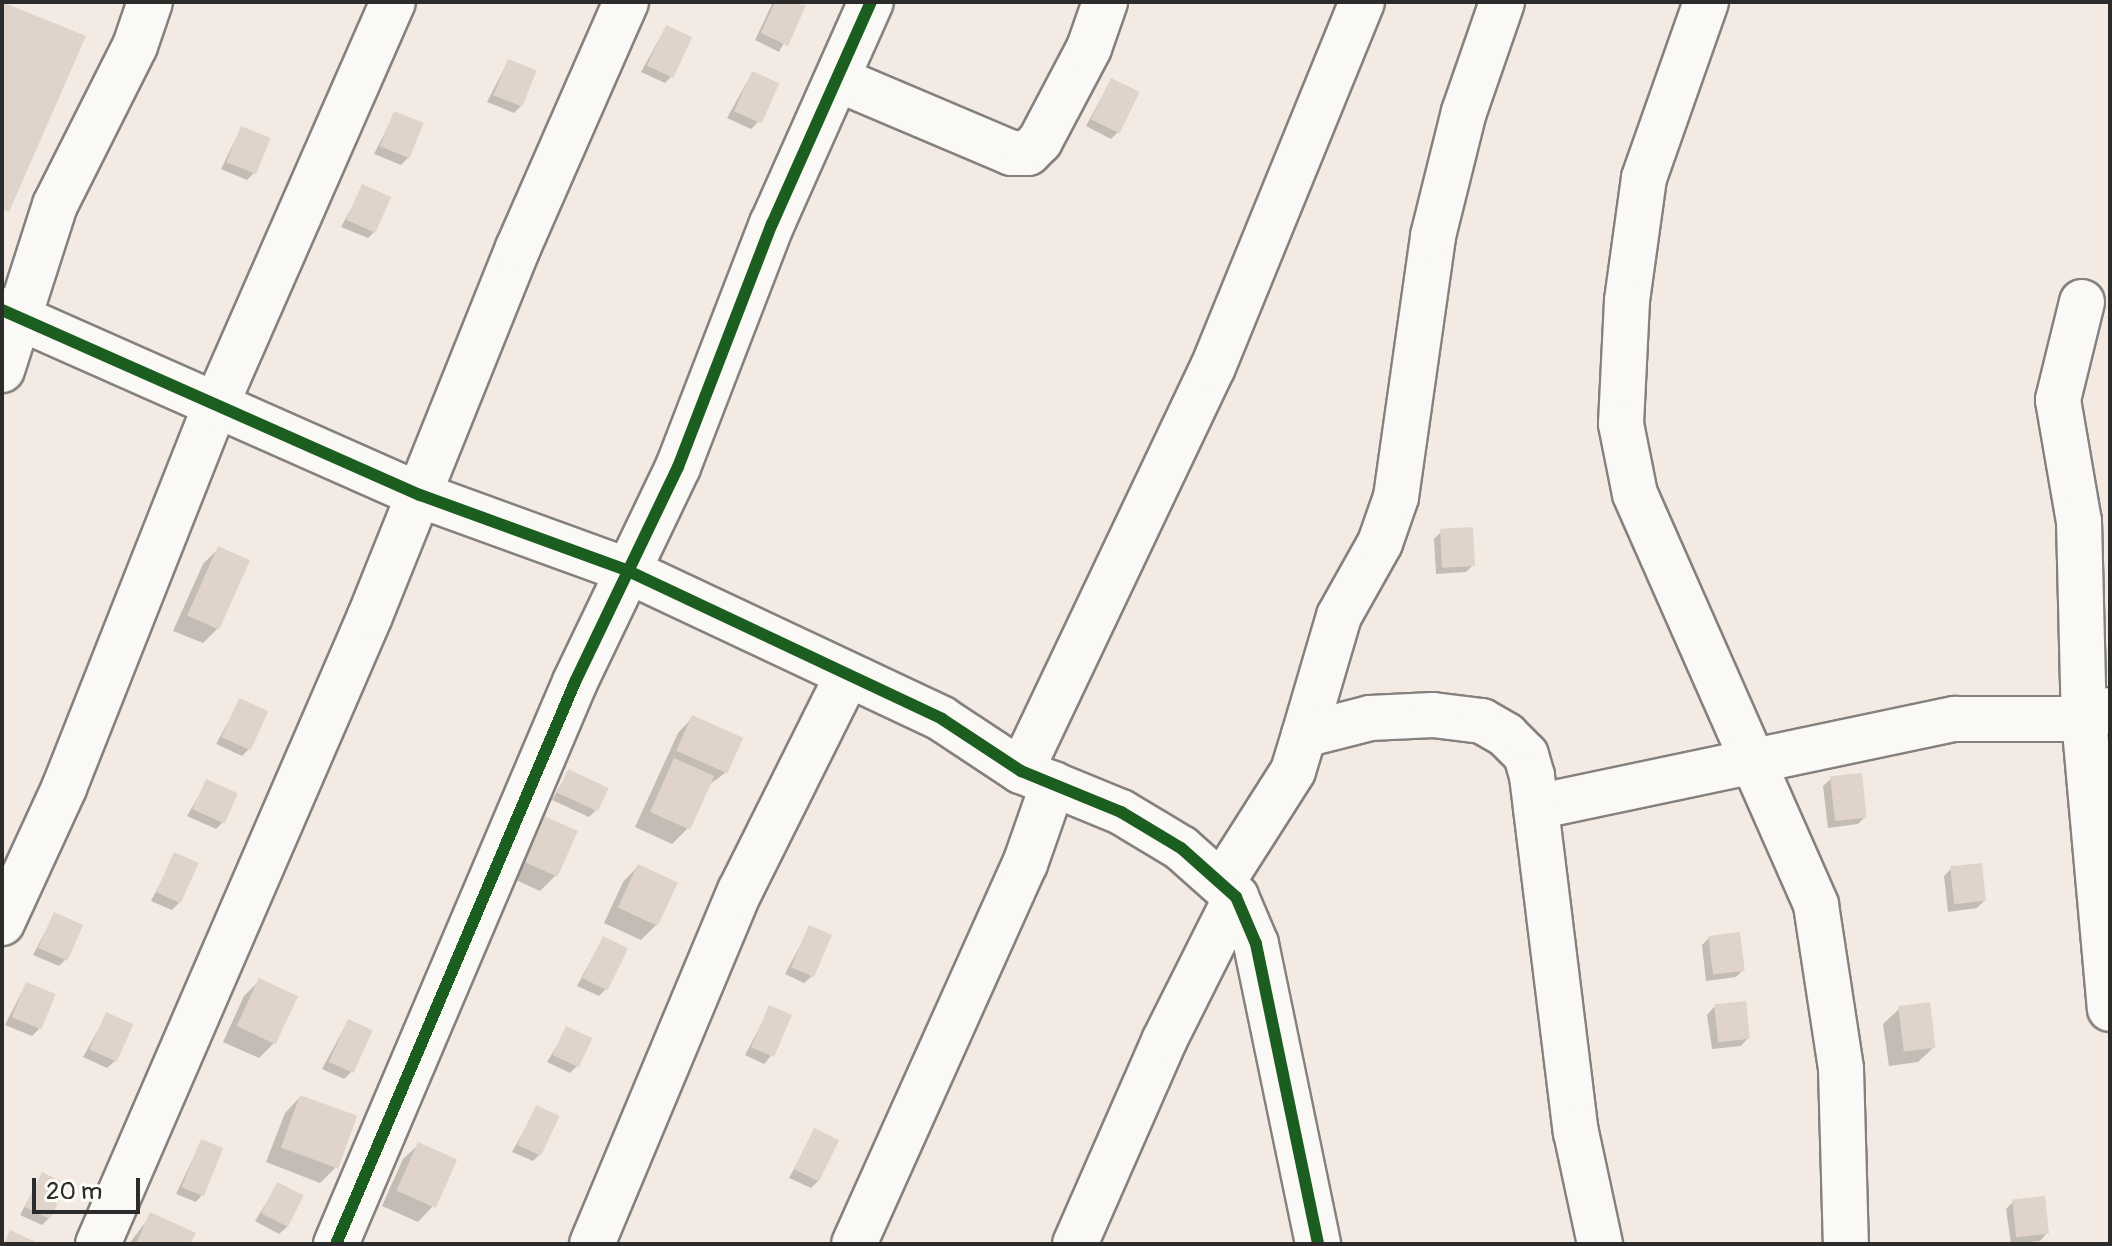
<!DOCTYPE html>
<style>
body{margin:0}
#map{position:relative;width:2112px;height:1246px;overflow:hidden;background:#f3ebe3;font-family:Pangolin,sans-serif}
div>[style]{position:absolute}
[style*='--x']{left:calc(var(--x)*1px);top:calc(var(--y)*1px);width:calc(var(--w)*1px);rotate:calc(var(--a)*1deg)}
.shadow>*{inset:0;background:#0003}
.building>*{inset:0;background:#e0d4ca;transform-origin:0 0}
.roads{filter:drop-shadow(2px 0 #85817e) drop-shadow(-2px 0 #85817e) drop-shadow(0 2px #85817e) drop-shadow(0 -2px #85817e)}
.minor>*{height:44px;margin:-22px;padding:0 22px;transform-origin:22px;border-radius:22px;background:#faf9f6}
.cycleway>*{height:12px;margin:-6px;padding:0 6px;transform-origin:6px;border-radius:6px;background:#1b5e20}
span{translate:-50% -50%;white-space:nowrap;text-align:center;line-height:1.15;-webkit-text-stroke:8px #fdfcf7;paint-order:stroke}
.frame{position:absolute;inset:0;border:4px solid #2b2b2b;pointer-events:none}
.scale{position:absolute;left:32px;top:1178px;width:108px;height:36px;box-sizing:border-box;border:4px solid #2b2b2b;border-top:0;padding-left:10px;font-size:24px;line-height:28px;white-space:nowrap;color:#2b2b2b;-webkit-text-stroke:6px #fdfcf7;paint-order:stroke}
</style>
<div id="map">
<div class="shadow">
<div style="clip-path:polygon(773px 2px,804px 6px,779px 52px,755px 40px)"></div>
<div style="clip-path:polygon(666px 27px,672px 76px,665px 83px,641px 72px)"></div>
<div style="clip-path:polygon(508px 61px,521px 106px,514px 113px,487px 102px)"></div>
<div style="clip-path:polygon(752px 73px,758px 122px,751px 129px,727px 118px)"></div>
<div style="clip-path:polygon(1111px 80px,1118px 132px,1111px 139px,1086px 126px)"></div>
<div style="clip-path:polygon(395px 113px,408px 158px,401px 165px,374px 154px)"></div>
<div style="clip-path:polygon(241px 128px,254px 173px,247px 180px,221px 169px)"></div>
<div style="clip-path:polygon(363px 187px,375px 231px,368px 238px,341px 227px)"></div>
<div style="clip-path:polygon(1441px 532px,1473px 565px,1466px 572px,1436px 574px,1434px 539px)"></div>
<div style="clip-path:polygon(218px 549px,218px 628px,203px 643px,173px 631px,203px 564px)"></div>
<div style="clip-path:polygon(240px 701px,250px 748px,242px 756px,216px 744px)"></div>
<div style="clip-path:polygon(693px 717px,741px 739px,725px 773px,706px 787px,687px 829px,672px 844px,635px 827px,678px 733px)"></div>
<div style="clip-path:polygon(568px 772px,596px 810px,589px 817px,552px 800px)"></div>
<div style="clip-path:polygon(1831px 779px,1865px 817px,1858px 824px,1828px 828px,1823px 786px)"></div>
<div style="clip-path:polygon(207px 782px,224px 821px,216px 829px,187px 816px)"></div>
<div style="clip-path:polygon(575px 832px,555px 876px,540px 891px,501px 873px)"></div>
<div style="clip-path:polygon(175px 855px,179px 903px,172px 910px,151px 901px)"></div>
<div style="clip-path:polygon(638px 866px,656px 925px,641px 940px,604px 923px,623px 882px)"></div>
<div style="clip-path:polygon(1951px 869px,1984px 901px,1977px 908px,1948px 912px,1944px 876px)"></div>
<div style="clip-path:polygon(54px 915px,66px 959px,59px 966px,33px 955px)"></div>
<div style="clip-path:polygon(810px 927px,812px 976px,804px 983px,785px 974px)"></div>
<div style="clip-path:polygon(603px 938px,606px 989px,599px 996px,577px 986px)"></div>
<div style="clip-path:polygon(1709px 938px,1743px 970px,1736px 977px,1706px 981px,1702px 945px)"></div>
<div style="clip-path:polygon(259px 981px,274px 1043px,259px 1058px,223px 1042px,244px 996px)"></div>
<div style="clip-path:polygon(26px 984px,39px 1029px,32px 1036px,5px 1025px)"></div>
<div style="clip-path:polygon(1714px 1007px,1748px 1038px,1741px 1046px,1712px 1049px,1707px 1015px)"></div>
<div style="clip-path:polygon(770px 1008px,771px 1056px,764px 1064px,745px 1055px)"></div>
<div style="clip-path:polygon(1899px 1009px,1934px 1047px,1918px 1062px,1889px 1066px,1883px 1024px)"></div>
<div style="clip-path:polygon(107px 1014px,115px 1061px,107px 1068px,83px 1057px)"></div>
<div style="clip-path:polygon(348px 1021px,351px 1072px,344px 1079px,322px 1069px)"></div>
<div style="clip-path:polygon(567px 1029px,577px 1066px,570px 1073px,547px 1062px)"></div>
<div style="clip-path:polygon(300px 1097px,335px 1168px,320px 1183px,266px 1162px,285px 1113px)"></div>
<div style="clip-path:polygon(537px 1108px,540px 1154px,533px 1161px,512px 1152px)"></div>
<div style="clip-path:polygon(815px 1130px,818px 1181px,811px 1188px,789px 1178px)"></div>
<div style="clip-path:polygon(201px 1142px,203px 1194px,196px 1202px,176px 1194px)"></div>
<div style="clip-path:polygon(419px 1144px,454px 1160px,433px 1206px,418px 1222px,382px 1206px,403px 1159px)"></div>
<div style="clip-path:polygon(42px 1174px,49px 1218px,42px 1225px,20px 1215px)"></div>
<div style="clip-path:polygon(278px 1184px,287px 1227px,279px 1234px,255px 1221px)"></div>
<div style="clip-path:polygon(2013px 1202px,2047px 1233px,2040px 1241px,2011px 1244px,2006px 1209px)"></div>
<div style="clip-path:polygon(151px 1215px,188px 1244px,129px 1244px)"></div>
</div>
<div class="building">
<div style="clip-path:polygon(2px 2px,86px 36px,9px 212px,2px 209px)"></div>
<div style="clip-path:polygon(775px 2px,806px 5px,788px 46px,761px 33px)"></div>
<div style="left:666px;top:25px;width:29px;height:45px;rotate:25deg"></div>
<div style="left:508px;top:59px;width:31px;height:39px;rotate:22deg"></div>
<div style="left:752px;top:71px;width:30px;height:44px;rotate:24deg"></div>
<div style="left:1111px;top:78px;width:32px;height:46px;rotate:26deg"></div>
<div style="left:394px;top:111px;width:32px;height:38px;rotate:22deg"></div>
<div style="left:241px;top:126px;width:32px;height:39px;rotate:22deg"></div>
<div style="left:362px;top:184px;width:32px;height:39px;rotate:24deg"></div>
<div style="left:1473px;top:527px;width:39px;height:33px;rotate:87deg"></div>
<div style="left:218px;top:546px;width:35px;height:76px;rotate:24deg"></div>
<div style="left:239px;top:698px;width:32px;height:43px;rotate:24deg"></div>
<div style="left:692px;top:715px;width:56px;height:39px;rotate:24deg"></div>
<div style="left:674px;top:758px;width:44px;height:59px;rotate:24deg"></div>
<div style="left:568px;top:769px;width:45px;height:26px;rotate:25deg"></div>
<div style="left:1862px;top:773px;width:45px;height:32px;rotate:84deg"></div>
<div style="left:206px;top:779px;width:35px;height:33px;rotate:24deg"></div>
<div style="left:535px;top:812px;width:47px;height:50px;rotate:24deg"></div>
<div style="left:174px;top:852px;width:27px;height:44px;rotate:24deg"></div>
<div style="left:1982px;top:863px;width:38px;height:32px;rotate:84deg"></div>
<div style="left:638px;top:864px;width:44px;height:48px;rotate:25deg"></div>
<div style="left:54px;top:912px;width:32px;height:39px;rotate:24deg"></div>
<div style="left:809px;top:925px;width:25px;height:46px;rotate:23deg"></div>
<div style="left:1740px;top:932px;width:39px;height:32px;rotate:83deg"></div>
<div style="left:603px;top:936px;width:28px;height:47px;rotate:26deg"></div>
<div style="left:259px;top:978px;width:43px;height:53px;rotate:25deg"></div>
<div style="left:26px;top:982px;width:32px;height:38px;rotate:22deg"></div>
<div style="left:1746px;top:1001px;width:38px;height:32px;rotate:84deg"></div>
<div style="left:1930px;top:1002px;width:46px;height:32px;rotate:83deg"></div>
<div style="left:769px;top:1005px;width:25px;height:46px;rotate:23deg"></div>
<div style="left:106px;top:1012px;width:30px;height:41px;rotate:24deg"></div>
<div style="left:348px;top:1019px;width:27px;height:47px;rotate:24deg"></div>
<div style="left:566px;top:1026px;width:29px;height:32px;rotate:25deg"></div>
<div style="left:300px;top:1095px;width:61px;height:56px;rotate:20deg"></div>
<div style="left:536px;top:1105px;width:26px;height:44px;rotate:25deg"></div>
<div style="left:814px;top:1128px;width:28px;height:46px;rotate:26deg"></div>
<div style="left:201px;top:1139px;width:24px;height:52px;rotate:22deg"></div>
<div style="left:418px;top:1142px;width:43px;height:53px;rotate:24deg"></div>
<div style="left:42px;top:1172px;width:28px;height:39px;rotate:26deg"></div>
<div style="left:277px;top:1182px;width:30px;height:35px;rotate:27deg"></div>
<div style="left:2045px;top:1196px;width:38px;height:33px;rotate:84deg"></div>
<div style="clip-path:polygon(150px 1212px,196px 1233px,190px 1244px,136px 1244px)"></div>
<div style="clip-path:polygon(10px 1230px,40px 1244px,4px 1244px)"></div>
</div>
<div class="roads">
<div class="minor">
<div style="--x:1706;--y:2;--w:187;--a:109.4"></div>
<div style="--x:1644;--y:178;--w:124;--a:97.9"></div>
<div style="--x:1627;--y:301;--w:123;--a:92.8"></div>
<div style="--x:1621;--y:424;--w:71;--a:78.7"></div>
<div style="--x:1635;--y:494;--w:449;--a:66.2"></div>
<div style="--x:1816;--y:905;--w:166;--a:81.3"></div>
<div style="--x:1841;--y:1069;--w:175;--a:88.4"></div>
<div style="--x:837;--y:79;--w:189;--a:23"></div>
<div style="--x:1011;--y:153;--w:17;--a:0"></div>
<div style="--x:1028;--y:153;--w:17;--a:-45"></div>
<div style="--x:1040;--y:141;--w:105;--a:-62.2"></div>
<div style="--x:1089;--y:48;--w:49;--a:-70.8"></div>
<div style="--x:2082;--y:302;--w:101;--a:103.8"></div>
<div style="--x:2058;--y:400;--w:123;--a:80.2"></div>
<div style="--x:2079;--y:521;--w:198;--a:88.6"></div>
<div style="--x:2084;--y:719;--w:291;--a:84.9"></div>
<div style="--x:2;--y:310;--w:457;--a:23.9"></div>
<div style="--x:420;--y:495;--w:219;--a:20"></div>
<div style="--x:626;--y:570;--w:349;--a:25.2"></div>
<div style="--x:942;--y:719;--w:95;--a:33.4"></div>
<div style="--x:1021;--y:771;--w:108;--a:22.3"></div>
<div style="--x:1121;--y:812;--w:70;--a:31"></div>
<div style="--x:1181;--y:848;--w:74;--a:41.7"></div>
<div style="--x:1236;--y:897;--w:51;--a:66.9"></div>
<div style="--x:1256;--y:944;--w:306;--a:78.3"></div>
<div style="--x:2;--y:370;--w:173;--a:-72.2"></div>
<div style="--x:55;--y:205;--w:178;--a:-63.3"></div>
<div style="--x:135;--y:46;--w:46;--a:-71.2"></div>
<div style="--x:1304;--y:735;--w:124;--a:-73.6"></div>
<div style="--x:1339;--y:616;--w:84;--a:-60.7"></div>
<div style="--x:1380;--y:543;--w:49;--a:-70.8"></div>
<div style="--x:1396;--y:497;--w:264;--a:-81.9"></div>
<div style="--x:1433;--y:236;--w:128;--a:-76"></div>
<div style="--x:1464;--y:112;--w:116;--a:-70.9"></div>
<div style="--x:1021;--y:771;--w:447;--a:-64.6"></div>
<div style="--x:1213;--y:367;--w:394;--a:-67.8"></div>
<div style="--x:1536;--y:807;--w:428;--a:-11.9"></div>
<div style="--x:1955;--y:719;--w:129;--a:0"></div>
<div style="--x:2084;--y:719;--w:28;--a:-19"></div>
<div style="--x:1223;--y:881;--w:130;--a:-57.5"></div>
<div style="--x:1293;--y:771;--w:38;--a:-73"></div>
<div style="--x:1304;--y:735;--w:68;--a:-14.4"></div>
<div style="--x:1370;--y:718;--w:63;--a:-2.7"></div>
<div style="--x:1433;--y:715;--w:49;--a:7"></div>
<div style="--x:1482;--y:721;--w:28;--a:30"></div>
<div style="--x:1506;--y:735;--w:28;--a:45"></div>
<div style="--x:1526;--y:755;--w:22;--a:74"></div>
<div style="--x:1532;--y:776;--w:359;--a:83"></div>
<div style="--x:1576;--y:1132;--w:115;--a:77.9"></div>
<div style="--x:2;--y:923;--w:149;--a:-65.3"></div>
<div style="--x:64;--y:788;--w:412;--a:-68.4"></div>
<div style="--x:216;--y:405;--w:440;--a:-66.3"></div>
<div style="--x:98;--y:1244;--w:684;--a:-66.58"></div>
<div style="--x:370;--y:616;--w:397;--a:-68.1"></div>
<div style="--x:518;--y:248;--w:269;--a:-66.3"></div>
<div style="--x:336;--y:1244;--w:611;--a:-66.96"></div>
<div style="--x:575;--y:682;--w:238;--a:-64.4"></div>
<div style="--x:678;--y:467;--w:261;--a:-68.9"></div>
<div style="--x:772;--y:224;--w:243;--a:-66"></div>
<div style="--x:592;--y:1244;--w:383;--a:-67.3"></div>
<div style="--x:740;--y:891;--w:238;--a:-63.5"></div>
<div style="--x:854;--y:1244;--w:417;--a:-65.8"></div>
<div style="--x:1025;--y:864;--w:85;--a:-70.7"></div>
<div style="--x:1075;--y:1244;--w:222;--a:-66.3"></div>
<div style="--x:1164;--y:1041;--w:161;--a:-63.4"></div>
</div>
</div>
<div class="cycleway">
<div style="--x:2;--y:310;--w:457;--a:23.9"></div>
<div style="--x:420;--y:495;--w:219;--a:20"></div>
<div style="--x:626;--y:570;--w:349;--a:25.2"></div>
<div style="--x:942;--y:719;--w:95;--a:33.4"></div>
<div style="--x:1021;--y:771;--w:108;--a:22.3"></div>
<div style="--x:1121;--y:812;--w:70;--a:31"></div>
<div style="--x:1181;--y:848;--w:74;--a:41.7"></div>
<div style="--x:1236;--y:897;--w:51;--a:66.9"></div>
<div style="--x:1256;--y:944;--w:306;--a:78.3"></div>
<div style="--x:336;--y:1244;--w:611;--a:-66.96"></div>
<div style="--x:575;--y:682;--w:238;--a:-64.4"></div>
<div style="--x:678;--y:467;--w:261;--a:-68.9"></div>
<div style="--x:772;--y:224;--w:243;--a:-66"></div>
</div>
<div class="frame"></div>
<div class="scale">20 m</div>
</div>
